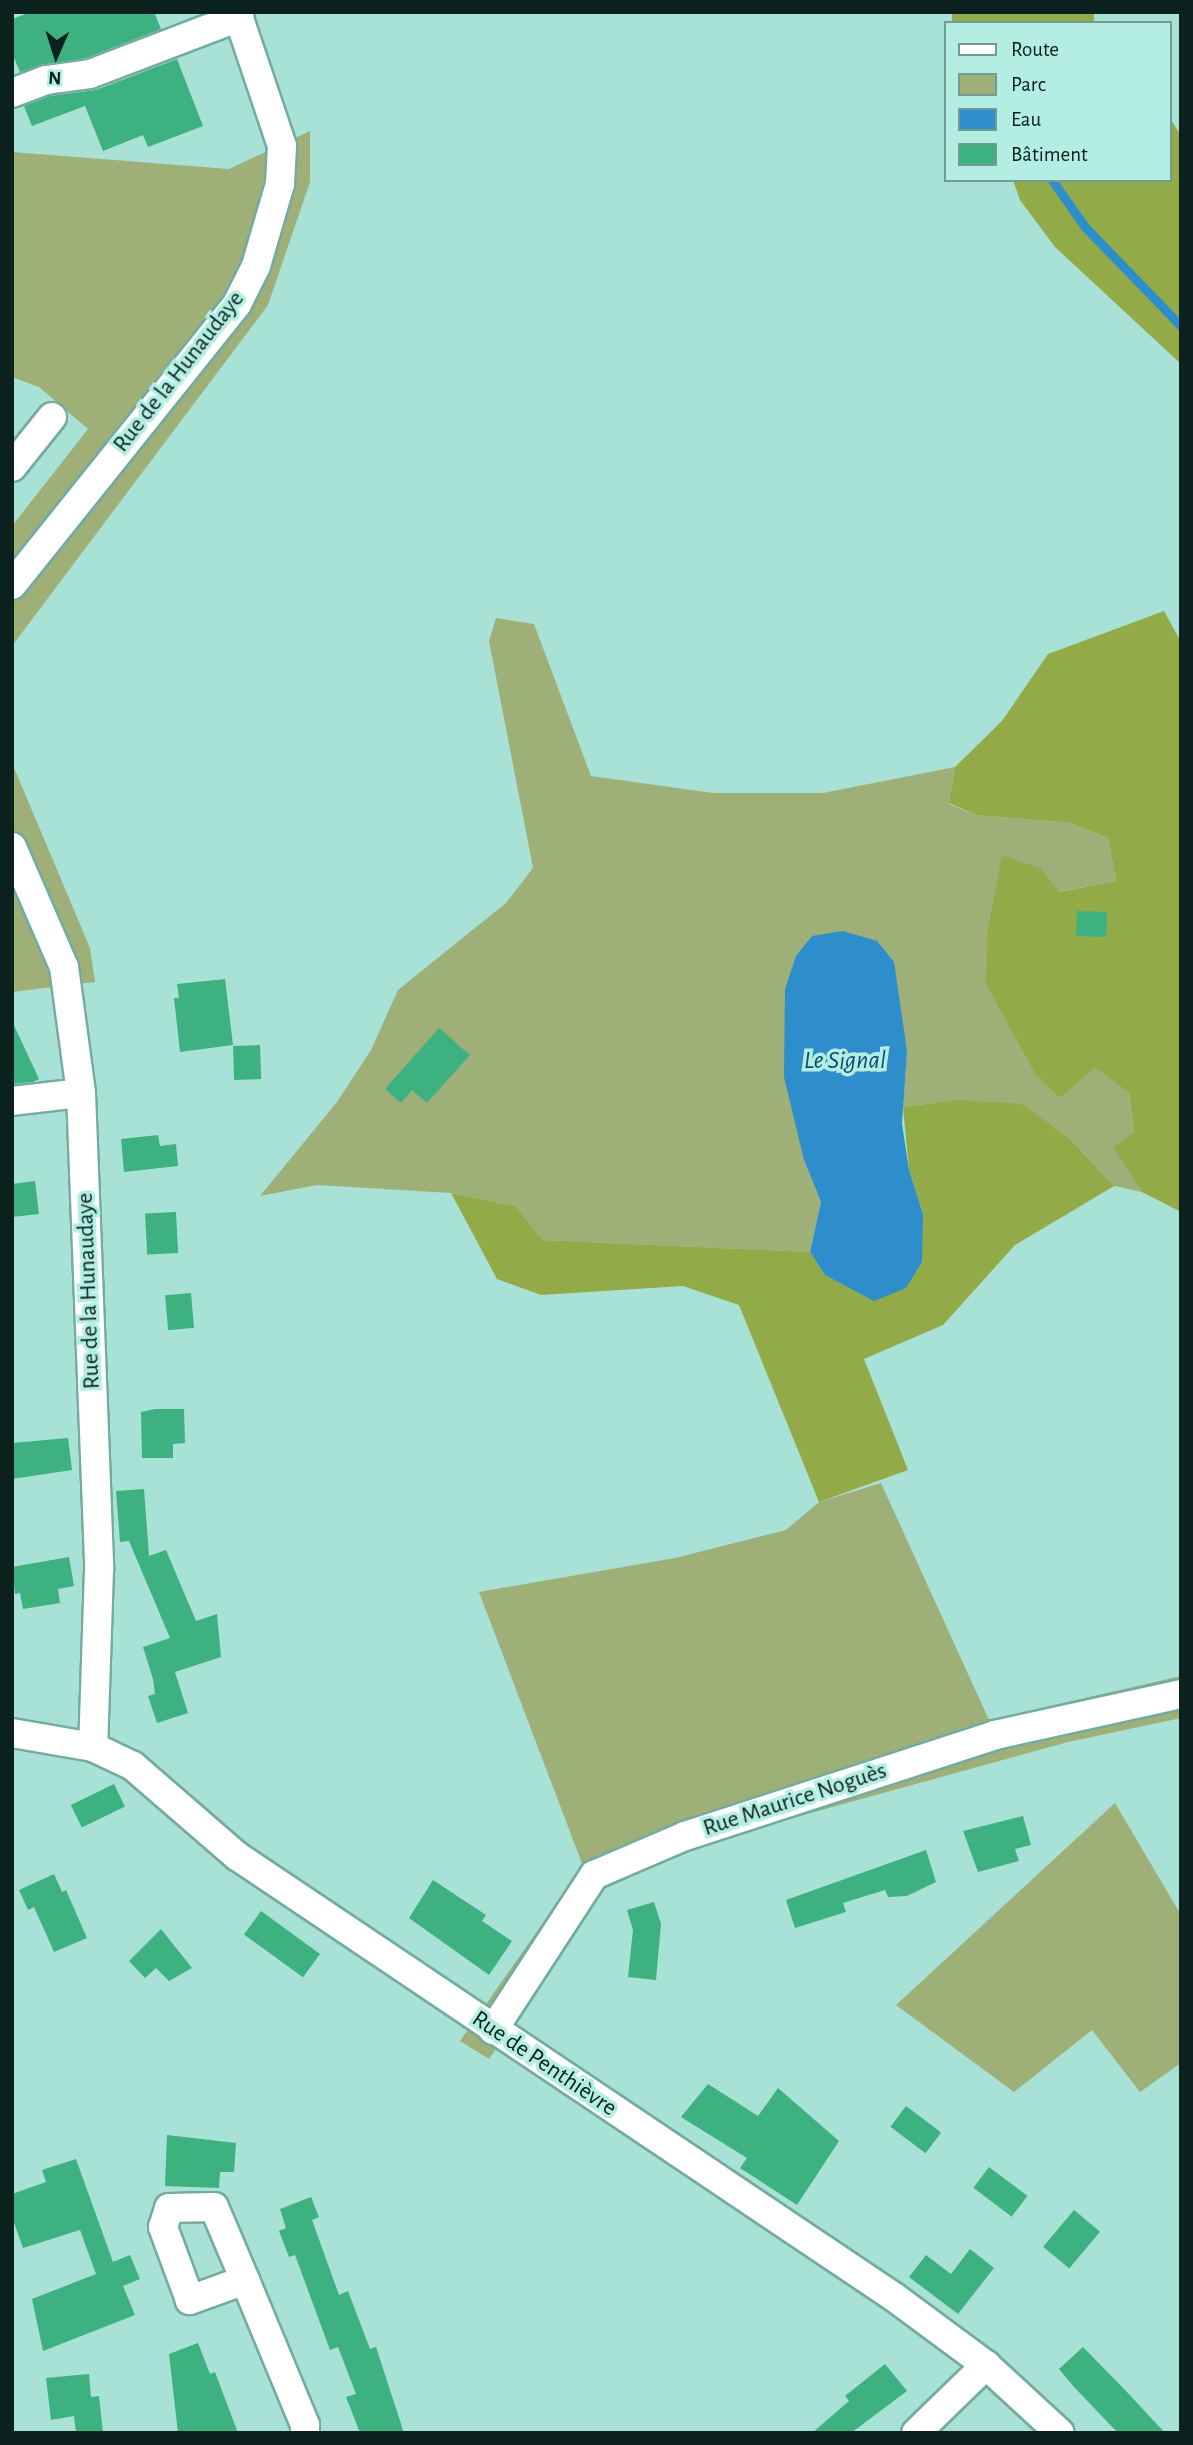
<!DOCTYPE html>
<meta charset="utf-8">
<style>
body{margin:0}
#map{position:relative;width:1193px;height:2445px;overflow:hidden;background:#a8e1d5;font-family:"Alegreya Sans",sans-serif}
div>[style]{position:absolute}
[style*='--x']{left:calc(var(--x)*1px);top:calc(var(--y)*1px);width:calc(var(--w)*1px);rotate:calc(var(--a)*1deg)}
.green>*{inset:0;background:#9faf78}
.forest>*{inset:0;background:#93aa49;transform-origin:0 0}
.water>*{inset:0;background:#2d8ecb}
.stream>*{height:9px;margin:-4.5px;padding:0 4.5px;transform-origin:4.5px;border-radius:4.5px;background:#2d8ecb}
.building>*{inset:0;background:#3eb180;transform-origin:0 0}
.roads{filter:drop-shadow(2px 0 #74aba1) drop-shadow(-2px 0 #74aba1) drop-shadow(0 2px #74aba1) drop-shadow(0 -2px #74aba1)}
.minor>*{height:28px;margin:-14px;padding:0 14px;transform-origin:14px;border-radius:14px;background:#fff}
span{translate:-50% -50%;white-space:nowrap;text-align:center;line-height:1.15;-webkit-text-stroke:7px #b4eee2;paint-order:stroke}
.street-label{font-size:24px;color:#0a211d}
.water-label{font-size:26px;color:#044f78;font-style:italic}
.frame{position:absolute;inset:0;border:14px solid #0a211d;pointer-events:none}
.legend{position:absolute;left:944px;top:21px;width:228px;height:161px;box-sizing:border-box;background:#b4eee2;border:2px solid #709c93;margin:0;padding:9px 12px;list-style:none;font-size:21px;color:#0a211d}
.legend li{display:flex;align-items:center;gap:14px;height:35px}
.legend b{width:35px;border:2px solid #709c93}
.north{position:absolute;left:21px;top:21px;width:70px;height:70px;-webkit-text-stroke:5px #b4eee2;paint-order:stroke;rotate:183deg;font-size:19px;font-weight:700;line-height:28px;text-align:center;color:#0a211d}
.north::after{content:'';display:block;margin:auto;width:24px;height:32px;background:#0a211d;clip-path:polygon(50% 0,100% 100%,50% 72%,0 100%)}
</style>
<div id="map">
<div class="green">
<div style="clip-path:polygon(310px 131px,310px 182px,268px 305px,12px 646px,12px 526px,88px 429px,39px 387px,12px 377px,12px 152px,229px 169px)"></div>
<div style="clip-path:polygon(496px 618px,534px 624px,591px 776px,713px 793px,823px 793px,955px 767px,949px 804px,976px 815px,1071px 823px,1108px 838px,1116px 881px,1058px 892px,1042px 869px,1059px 1098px,1095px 1068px,1129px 1093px,1134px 1132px,1114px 1147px,1142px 1192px,1114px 1186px,1071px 1140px,955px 1100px,903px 1107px,907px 1051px,804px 1160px,821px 1202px,810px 1252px,543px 1240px,515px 1206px,451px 1193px,317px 1185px,260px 1196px,337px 1102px,371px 1050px,398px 990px,506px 903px,533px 868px,489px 641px)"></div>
<div style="clip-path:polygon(12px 763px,90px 948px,95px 982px,12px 992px)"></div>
<div style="clip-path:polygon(881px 1483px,989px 1720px,1181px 1676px,1181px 1718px,1068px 1742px,709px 1841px,602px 1890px,489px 2059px,460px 2041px,583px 1866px,479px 1592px,675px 1558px,786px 1530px,819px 1502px)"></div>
<div style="clip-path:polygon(1115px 1803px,1181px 1915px,1181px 2063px,1140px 2092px,1092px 2030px,1014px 2092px,896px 2005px)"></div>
</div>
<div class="forest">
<div style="left:952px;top:12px;width:142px;height:13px"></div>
<div style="clip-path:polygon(1170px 118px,1181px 136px,1181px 364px,1055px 247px,1020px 200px,1013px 180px,1170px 180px)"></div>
<div style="clip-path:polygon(1164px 611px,1181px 642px,1181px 1212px,1142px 1192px,1113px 1147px,1134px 1132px,1129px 1093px,1095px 1068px,1060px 1098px,1036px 1075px,986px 984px,987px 935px,1002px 855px,1042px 869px,1059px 892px,1116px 881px,1108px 838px,1071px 823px,976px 815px,949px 803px,955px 767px,1002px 721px,1048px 654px)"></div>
<div style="clip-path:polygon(955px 1100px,1023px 1104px,1071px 1140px,1114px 1186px,1015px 1245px,943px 1325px,864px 1359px,908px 1470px,819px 1502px,739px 1305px,683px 1286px,541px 1295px,497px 1279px,451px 1193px,515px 1206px,543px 1240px,810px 1252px,825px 1275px,923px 1214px,909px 1170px,903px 1107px)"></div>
</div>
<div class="water">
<div style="clip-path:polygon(843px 931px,877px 941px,894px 962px,907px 1051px,902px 1124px,909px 1170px,923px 1214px,922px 1262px,906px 1288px,874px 1301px,825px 1275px,810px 1252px,821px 1202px,804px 1160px,784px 1077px,785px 989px,796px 956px,812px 936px)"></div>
</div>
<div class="stream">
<div style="--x:1052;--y:180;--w:57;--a:54.9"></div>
<div style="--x:1085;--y:227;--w:138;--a:45.9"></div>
</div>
<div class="building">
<div style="clip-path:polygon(31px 12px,154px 12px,161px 29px,86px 58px,20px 72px,12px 53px,12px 19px)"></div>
<div style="clip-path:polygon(177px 59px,203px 126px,148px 147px,143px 135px,103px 151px,85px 106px,32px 126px,24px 106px,50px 96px,96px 90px)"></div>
<div style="left:1077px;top:911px;width:30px;height:25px;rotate:2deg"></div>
<div style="clip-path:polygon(225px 979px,233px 1045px,180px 1052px,174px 998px,179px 998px,177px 984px)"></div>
<div style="clip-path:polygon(12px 1021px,39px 1079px,33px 1082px,12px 1084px)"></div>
<div style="clip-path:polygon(439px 1028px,470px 1055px,427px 1103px,412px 1090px,401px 1103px,385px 1089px)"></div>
<div style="left:260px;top:1045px;width:34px;height:27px;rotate:88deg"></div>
<div style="clip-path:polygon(158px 1135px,160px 1146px,176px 1144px,178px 1166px,124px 1172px,121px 1139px)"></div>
<div style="clip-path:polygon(35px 1181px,39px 1214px,12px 1217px,12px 1184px)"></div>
<div style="left:176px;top:1212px;width:41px;height:31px;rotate:87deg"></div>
<div style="left:191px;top:1293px;width:35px;height:26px;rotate:85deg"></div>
<div style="clip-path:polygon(155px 1409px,184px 1409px,185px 1443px,173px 1444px,173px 1458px,142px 1458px,141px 1412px)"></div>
<div style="clip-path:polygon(68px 1438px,72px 1470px,12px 1479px,12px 1443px)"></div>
<div style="clip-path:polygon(144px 1489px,149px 1556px,166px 1550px,196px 1621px,217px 1614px,221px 1657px,175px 1672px,188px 1713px,157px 1723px,148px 1696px,155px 1694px,153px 1679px,143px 1647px,170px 1638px,129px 1541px,120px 1542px,116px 1491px)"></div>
<div style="clip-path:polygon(69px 1557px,74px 1586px,58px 1589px,60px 1603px,23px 1609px,20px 1593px,15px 1594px,12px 1567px)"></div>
<div style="left:114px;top:1784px;width:25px;height:48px;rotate:64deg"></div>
<div style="clip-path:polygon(1023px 1816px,1031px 1845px,1015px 1849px,1019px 1861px,978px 1872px,963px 1831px)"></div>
<div style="clip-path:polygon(926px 1850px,936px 1882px,907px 1896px,888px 1897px,885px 1890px,843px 1903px,846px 1912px,795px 1928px,786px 1900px)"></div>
<div style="clip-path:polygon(54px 1874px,62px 1892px,66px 1890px,87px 1938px,54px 1952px,34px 1907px,28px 1910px,19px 1890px)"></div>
<div style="clip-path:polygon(433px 1880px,486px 1915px,482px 1921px,512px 1941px,489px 1975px,409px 1918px)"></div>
<div style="clip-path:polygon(654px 1902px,661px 1924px,656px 1980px,628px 1977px,633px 1930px,627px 1910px)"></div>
<div style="left:261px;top:1911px;width:73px;height:29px;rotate:36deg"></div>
<div style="clip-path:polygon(161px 1929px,192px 1968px,169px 1981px,156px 1968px,145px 1978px,129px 1961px)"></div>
<div style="clip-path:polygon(708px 2084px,758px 2116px,778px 2088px,839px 2141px,797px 2205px,740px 2168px,747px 2158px,681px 2117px)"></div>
<div style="left:906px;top:2106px;width:44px;height:26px;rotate:37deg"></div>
<div style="clip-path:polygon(167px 2135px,236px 2143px,234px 2172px,220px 2172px,219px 2188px,165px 2186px)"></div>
<div style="clip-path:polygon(76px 2159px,113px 2262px,130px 2255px,140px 2279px,123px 2286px,135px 2315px,43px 2351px,32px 2299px,96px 2274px,80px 2230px,23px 2248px,12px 2217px,12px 2194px,46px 2182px,42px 2170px)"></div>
<div style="left:989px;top:2167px;width:48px;height:26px;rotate:37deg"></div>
<div style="clip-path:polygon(311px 2197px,319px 2217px,312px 2220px,339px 2295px,348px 2291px,370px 2349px,376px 2347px,404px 2433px,360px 2433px,346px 2397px,356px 2394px,338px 2347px,330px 2350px,295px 2255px,289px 2257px,279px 2231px,286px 2228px,280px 2209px)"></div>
<div style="left:1074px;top:2210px;width:34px;height:48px;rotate:40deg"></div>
<div style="clip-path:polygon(970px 2249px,994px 2268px,958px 2314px,909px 2277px,926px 2255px,951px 2274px)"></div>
<div style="clip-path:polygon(198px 2343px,210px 2374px,215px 2372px,238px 2433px,178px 2433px,169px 2354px)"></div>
<div style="clip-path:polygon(1083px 2347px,1126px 2391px,1165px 2433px,1118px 2433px,1074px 2387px,1059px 2369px)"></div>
<div style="clip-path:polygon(885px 2364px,907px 2391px,851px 2433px,812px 2433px,849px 2401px,845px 2396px)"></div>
<div style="clip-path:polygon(89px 2374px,91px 2397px,99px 2396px,103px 2433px,76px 2433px,74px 2416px,51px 2420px,46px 2378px)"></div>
</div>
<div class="roads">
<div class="minor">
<div style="--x:12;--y:93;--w:36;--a:-21"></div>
<div style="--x:46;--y:80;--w:44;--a:-7.8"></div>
<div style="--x:90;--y:74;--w:160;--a:-20.9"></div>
<div style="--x:12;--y:467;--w:64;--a:-51.3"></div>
<div style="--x:12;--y:585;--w:360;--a:-51.3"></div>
<div style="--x:237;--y:304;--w:42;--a:-63.4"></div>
<div style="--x:256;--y:266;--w:85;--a:-73.7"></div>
<div style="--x:280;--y:184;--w:38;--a:-87"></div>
<div style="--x:282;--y:146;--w:141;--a:-108.6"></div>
<div style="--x:12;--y:847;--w:131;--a:66.6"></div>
<div style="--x:64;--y:967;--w:127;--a:82.3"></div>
<div style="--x:81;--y:1093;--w:477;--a:87.8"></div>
<div style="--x:99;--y:1570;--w:177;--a:91.9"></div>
<div style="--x:12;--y:1101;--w:69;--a:-6.6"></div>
<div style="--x:12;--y:1733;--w:82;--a:9.8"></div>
<div style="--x:93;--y:1747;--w:44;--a:25.4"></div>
<div style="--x:133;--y:1766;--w:138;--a:40.9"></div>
<div style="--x:237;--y:1856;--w:791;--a:33.87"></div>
<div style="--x:894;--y:2297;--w:114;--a:36.5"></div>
<div style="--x:986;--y:2365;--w:100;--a:42.6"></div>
<div style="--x:493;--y:2030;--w:185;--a:-56.9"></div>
<div style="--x:594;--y:1875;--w:99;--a:-23.2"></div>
<div style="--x:685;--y:1836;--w:326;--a:-18"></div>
<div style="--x:995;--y:1735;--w:190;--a:-12.4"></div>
<div style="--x:245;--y:2280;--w:59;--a:160"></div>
<div style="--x:190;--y:2300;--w:78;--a:-110.3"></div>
<div style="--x:163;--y:2227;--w:20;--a:-72"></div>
<div style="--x:169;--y:2208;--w:45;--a:-1.3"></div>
<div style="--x:214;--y:2207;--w:79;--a:67"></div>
<div style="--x:245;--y:2280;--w:157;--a:67.5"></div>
<div style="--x:305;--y:2425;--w:8;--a:90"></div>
<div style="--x:916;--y:2433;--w:98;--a:-44.2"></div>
</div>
</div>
<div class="street-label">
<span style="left:179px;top:372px;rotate:-52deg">Rue de la Hunaudaye</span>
<span style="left:89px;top:1291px;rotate:-92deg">Rue de la Hunaudaye</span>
<span style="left:795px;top:1800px;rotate:-18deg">Rue Maurice Noguès</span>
<span style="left:544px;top:2064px;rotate:34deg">Rue de Penthièvre</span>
</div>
<div class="water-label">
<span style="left:845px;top:1061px">Le Signal</span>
</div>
<div class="frame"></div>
<ul class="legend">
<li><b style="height:9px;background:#fff"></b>Route</li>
<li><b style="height:19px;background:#9faf78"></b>Parc</li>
<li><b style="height:19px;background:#2d8ecb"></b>Eau</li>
<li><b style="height:19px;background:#3eb180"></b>Bâtiment</li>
</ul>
<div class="north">N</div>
</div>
